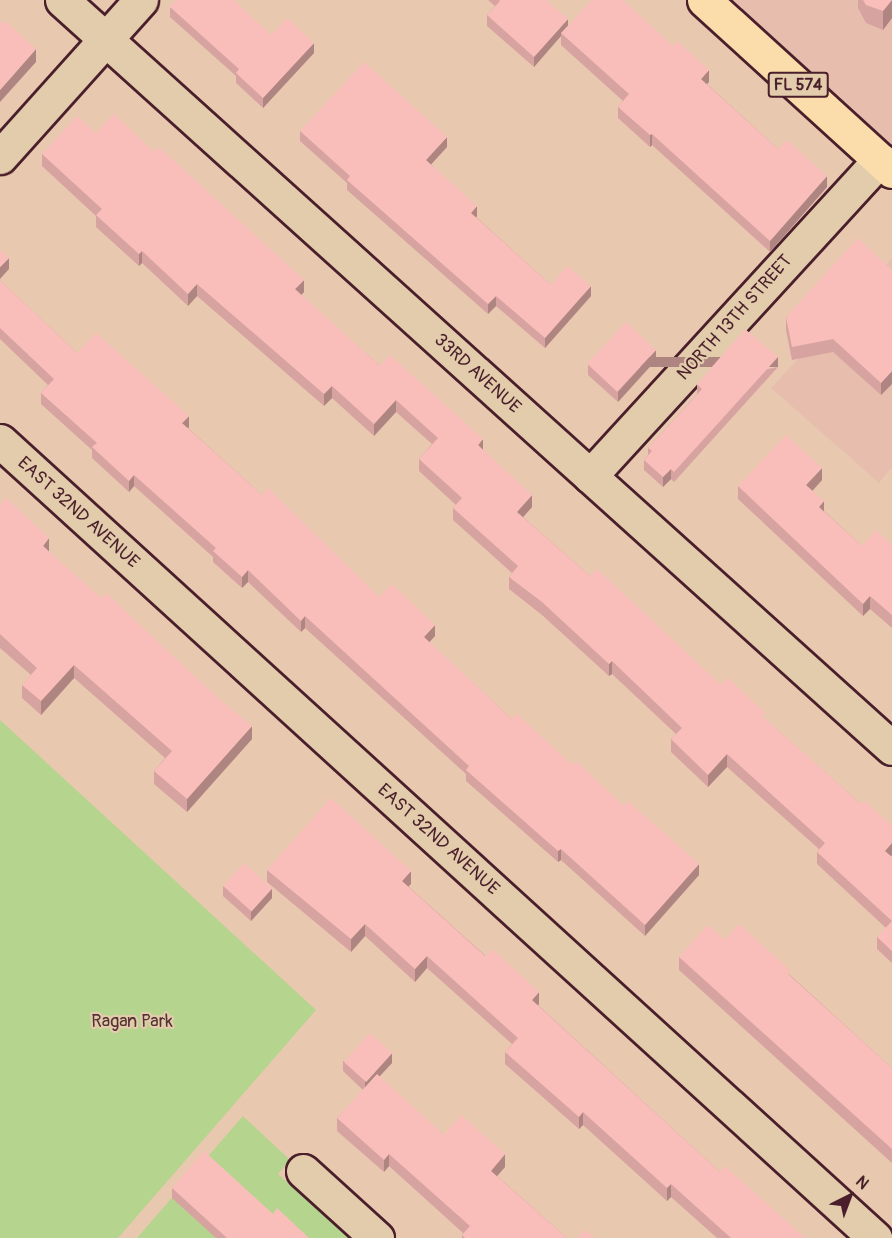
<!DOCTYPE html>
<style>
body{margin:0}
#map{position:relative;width:892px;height:1238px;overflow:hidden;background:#e9c8b0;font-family:Pangolin,sans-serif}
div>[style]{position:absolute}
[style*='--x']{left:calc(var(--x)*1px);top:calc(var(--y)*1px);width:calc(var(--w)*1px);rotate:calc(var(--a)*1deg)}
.built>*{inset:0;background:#e7beae}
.green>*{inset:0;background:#b5d48e}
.roads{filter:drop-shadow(2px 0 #4a1f2b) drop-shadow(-2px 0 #4a1f2b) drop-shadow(0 2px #4a1f2b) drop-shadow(0 -2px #4a1f2b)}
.street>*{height:33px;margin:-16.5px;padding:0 16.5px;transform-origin:16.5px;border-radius:16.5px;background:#e2ccab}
.primary>*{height:33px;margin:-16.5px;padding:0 16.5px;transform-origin:16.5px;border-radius:16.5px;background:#faddab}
.wall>*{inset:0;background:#d7a3a0}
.shaded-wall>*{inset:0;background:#af8582;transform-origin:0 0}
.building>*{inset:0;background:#fabeba;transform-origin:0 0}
span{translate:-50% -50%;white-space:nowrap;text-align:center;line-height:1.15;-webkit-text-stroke:4.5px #e2ccab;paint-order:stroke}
.shield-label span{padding:2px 4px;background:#e2ccab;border:2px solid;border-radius:4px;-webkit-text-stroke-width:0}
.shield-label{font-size:16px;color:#4a1f2b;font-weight:700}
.street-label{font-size:18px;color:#4a1f2b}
.park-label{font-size:18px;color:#553135}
.north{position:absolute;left:820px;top:1166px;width:60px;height:60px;-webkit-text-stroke:4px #e2ccab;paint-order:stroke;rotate:42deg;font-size:16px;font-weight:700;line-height:24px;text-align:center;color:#4a1f2b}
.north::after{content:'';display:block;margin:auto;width:21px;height:27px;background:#4a1f2b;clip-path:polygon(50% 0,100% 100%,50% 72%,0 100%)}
</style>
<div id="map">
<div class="built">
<div style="clip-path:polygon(731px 0,892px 0,892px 146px)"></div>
<div style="clip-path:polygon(892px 258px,892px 467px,879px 483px,771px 388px)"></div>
</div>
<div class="green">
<div style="clip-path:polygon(0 720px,316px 1010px,118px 1238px,0 1238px)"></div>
<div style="clip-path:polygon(243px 1116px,290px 1160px,278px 1174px,349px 1238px,137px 1238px)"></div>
</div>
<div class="roads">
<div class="street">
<div style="--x:62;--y:0;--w:1117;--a:42.03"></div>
<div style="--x:0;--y:157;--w:211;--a:-48.1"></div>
<div style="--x:0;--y:441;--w:1184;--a:42.33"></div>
<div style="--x:590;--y:476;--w:429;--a:-47.5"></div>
<div style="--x:303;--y:1171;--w:100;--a:42.2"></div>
</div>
<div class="primary">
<div style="--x:704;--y:0;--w:254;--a:42.3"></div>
</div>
</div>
<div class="wall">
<div style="clip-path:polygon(488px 0,546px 0,568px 26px,709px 82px,707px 84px,778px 149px,827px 187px,770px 252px,652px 145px,650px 147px,618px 118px,618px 107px,623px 101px,561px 45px,561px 36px,534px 67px,487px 26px,487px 15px,495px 6px)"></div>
<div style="clip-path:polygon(858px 0,892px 0,892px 18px,883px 30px,866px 23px,858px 8px)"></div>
<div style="clip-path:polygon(170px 7px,271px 35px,314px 53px,263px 108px,236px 83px,236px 76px,170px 17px)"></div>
<div style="clip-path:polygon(300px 131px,447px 147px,431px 164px,477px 216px,476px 217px,551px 285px,591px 296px,545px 348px,496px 306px,488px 314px,347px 190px,347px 183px,300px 141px)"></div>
<div style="clip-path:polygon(96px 133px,304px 292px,301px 295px,380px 366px,483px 450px,532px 507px,523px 517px,590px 576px,721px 685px,765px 719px,861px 804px,892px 826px,892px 855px,891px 856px,892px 857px,892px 963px,877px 949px,877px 937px,886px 928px,817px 864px,817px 852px,819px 849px,727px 767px,708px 787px,671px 752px,671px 739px,676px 734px,612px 674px,609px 676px,542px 615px,509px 589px,509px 577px,512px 573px,453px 520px,453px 508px,456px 505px,419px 471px,419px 459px,432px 444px,396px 412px,374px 436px,332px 398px,324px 406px,197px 296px,188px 306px,142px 263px,139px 266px,96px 227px,96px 216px,42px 166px,42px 154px)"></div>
<div style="clip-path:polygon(892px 270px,892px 384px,881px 395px,833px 352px,792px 360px,786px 330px,786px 317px)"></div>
<div style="clip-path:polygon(0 280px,77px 353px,189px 427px,188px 428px,262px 495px,379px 597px,435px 636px,429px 642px,512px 719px,572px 765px,699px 875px,645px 936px,561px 860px,558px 862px,466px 781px,466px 774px,305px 628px,301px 632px,248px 582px,242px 588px,213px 562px,213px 557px,134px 486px,129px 492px,92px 458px,92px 450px,41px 404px,41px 393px,48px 385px,0 339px)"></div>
<div style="clip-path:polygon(656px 360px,618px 402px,588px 375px,588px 365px)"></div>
<div style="clip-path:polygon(778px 367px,674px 482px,671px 479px,663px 487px,644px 470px,644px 460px,648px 455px,648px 448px,697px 394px,697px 384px)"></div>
<div style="clip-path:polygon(822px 480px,812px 491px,824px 511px,862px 546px,892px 545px,892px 628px,870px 609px,863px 616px,738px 499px,738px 486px)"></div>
<div style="clip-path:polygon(0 505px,49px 552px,252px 739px,187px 812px,154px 784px,154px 771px,165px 758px,74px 678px,41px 715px,22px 698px,22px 685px,31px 675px,0 648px)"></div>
<div style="clip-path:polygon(267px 870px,411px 884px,408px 886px,539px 1004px,538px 1005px,720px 1172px,805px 1238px,717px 1238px,671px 1197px,667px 1201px,583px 1125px,579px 1129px,505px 1064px,505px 1052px,512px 1044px,427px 968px,415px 982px,365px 936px,351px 952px,267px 882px)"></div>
<div style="clip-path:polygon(223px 886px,272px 898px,251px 921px,223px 896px)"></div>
<div style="clip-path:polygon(725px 940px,790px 975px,892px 1068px,892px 1163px,679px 970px,679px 957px)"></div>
<div style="clip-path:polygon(343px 1061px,392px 1063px,379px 1077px,444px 1135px,505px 1167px,497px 1176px,567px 1238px,462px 1238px,462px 1235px,463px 1233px,389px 1166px,384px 1172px,337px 1131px,337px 1118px,363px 1090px,343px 1071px)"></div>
<div style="clip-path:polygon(172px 1188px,273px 1214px,309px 1238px,216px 1238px,172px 1198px)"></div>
</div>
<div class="shaded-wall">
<div style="clip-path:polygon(892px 0,892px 18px,883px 30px,883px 11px)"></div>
<div style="clip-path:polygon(568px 19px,568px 29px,561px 33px,561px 36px,534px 67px,534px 57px)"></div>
<div style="clip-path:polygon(314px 43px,314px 53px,263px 108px,263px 98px)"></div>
<div style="clip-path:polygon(36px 49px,36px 62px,0 102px,0 90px)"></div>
<div style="clip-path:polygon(709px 70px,709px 82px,701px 90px,701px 79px)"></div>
<div style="clip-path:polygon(652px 134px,652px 145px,650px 147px,650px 135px)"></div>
<div style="clip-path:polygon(447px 137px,447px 147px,426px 170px,426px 160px)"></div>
<div style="clip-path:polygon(827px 176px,827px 187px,770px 252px,770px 241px)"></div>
<div style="clip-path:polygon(477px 206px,477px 216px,471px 223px,471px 213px)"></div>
<div style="clip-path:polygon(142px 251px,142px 263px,139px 266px,139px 254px)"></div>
<div style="clip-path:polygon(9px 258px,9px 269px,0 279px,0 267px)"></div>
<div style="clip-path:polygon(304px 280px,304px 292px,295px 302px,295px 289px)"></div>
<div style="clip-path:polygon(197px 284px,197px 296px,188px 306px,188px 294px)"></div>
<div style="clip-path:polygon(591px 286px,591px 296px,545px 348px,545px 338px)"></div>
<div style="clip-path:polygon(496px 296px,496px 306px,488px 314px,488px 304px)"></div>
<div style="clip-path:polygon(656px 350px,656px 360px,618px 402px,618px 392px)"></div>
<div style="left:778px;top:357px;width:10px;height:155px;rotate:90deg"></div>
<div style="clip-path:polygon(892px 371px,892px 384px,881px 395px,881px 383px)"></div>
<div style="clip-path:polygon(332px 386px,332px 398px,324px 406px,324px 394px)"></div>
<div style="clip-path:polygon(396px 400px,396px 412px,374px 436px,374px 424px)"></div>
<div style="clip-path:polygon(189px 416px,189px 427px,182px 435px,182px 423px)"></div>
<div style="clip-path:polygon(483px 439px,483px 452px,478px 445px)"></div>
<div style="clip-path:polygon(822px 468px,822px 480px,806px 498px,806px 485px)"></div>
<div style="clip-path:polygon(671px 469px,671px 479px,663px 487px,663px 477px)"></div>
<div style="clip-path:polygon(134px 475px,134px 486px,129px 492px,129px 481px)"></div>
<div style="clip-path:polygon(532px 495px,532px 507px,517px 524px,517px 512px)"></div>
<div style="clip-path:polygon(824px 501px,824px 514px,819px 507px)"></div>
<div style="clip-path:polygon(49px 538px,49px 552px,43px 546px)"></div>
<div style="clip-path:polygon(248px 570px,248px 582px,242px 588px,242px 577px)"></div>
<div style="clip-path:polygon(870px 596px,870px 609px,863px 616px,863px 604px)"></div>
<div style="clip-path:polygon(305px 616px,305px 628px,301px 632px,301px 621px)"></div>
<div style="clip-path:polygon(435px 625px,435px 636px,424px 648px,424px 637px)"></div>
<div style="clip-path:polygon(612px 661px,612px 674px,609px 676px,609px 664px)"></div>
<div style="clip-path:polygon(74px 665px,74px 678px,41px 715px,41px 701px)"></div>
<div style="clip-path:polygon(252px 726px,252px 739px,187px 812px,187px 799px)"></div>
<div style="clip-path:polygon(727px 754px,727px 767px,708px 787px,708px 775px)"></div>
<div style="clip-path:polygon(892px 843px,892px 855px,885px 863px,885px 851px)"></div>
<div style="clip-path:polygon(561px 849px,561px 860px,558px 862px,558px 851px)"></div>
<div style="clip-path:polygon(699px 864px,699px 875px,645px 936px,645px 925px)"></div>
<div style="clip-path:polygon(411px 871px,411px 884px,402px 893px,402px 881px)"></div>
<div style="clip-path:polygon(272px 888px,272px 898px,251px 921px,251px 911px)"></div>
<div style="clip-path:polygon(365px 924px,365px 936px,351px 952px,351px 939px)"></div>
<div style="clip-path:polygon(427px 956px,427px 968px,415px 982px,415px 969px)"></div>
<div style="clip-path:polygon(539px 992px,539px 1004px,532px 1012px,532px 1000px)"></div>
<div style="clip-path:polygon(392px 1053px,392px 1063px,365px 1092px,365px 1082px)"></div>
<div style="clip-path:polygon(583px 1112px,583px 1125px,579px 1129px,579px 1117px)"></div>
<div style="clip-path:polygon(389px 1154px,389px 1166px,384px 1172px,384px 1160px)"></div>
<div style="clip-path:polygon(505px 1154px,505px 1167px,491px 1183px,491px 1171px)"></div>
<div style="clip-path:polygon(671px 1184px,671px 1197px,667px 1201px,667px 1188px)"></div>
</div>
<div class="building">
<div style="clip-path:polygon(176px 0,234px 0,271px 35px,287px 18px,314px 43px,263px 98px,236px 73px,239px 69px,170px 7px)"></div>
<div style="clip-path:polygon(499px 0,546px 0,568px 19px,534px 57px,487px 15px,500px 1px)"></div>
<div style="clip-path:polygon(592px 0,623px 0,673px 46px,677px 41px,709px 70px,701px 79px,778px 149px,787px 140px,827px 176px,770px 241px,652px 134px,650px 135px,618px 107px,629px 94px,561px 33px)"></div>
<div style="clip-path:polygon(863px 0,892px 0,883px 11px,866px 5px)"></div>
<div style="clip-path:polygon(4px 20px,36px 49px,0 90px,0 25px)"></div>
<div style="clip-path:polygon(364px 62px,447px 137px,426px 160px,477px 206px,471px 213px,551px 285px,567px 266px,591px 286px,545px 338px,496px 296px,488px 304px,347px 180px,350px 176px,300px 131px)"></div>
<div style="clip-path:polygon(114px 114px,154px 152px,159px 147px,304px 280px,295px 289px,380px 366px,390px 355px,483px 439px,478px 445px,532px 495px,517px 512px,590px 576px,597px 569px,721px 685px,728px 678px,765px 713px,762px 716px,861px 804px,864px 800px,892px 826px,892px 843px,885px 851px,892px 857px,892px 951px,877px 937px,892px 921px,817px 852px,825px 843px,727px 754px,708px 775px,671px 739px,682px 728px,612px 661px,609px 664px,542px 602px,509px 577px,518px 566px,453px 508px,462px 498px,419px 459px,438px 438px,396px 400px,374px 424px,332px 386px,324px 394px,197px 284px,188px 294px,142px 251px,139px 254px,96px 215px,102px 209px,42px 154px,77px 116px,96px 133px)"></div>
<div style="clip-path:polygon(858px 238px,892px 270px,892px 371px,881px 383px,833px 339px,792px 347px,786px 317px)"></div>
<div style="clip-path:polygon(0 250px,9px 258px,0 267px)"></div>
<div style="clip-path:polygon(0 280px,77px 353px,96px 333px,189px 416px,182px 423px,262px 495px,268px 488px,379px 597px,392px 584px,435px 625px,424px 637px,512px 719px,517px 714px,572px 765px,576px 761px,624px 806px,628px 801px,699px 864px,645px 925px,561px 849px,558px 851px,466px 770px,469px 766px,305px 616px,301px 621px,248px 570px,242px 577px,213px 551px,216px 548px,134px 475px,129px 481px,92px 447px,97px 443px,41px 393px,54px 379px,0 328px)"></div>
<div style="left:626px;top:322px;width:41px;height:57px;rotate:43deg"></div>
<div style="clip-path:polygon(745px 329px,778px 357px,674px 472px,671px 469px,663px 477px,644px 460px,652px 451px,648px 448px,702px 389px,697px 384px)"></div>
<div style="clip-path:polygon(786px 435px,822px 468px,806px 485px,824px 501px,819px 507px,862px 546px,876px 530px,892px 545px,892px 615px,870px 596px,863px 604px,738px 486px)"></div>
<div style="clip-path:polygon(6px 498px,49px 538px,43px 546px,101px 598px,106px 593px,218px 698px,252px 726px,187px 799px,154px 771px,172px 751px,74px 665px,41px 701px,22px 685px,37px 668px,0 634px,0 505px)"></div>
<div style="clip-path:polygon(331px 798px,411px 871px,402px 881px,485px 956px,492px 949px,539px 992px,532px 1000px,720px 1172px,725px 1166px,805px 1238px,731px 1238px,671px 1184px,667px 1188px,583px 1112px,579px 1117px,505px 1052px,518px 1038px,427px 956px,415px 969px,365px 924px,351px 939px,267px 870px)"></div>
<div style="left:244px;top:863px;width:38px;height:31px;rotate:42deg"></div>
<div style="clip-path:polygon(739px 924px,790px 970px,787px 973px,892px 1068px,892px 1149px,679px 957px,708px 925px,725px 940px)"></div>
<div style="left:370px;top:1033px;width:30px;height:39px;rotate:42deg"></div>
<div style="clip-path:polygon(377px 1074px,444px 1135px,461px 1115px,505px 1154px,491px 1171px,567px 1238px,465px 1238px,462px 1235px,470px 1226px,389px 1154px,384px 1160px,337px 1118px)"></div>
<div style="clip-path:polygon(204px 1151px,273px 1214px,277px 1208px,309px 1238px,227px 1238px,172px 1188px)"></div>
<div style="clip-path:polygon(585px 1230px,595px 1238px,578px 1238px)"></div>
</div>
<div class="shield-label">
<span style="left:798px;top:85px">FL 574</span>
</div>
<div class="street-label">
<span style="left:735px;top:318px;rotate:-48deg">NORTH 13TH STREET</span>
<span style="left:477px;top:374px;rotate:42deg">33RD AVENUE</span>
<span style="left:78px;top:513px;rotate:42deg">EAST 32ND AVENUE</span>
<span style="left:438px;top:840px;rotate:42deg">EAST 32ND AVENUE</span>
</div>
<div class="park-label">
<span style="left:132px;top:1022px">Ragan Park</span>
</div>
<div class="north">N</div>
</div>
